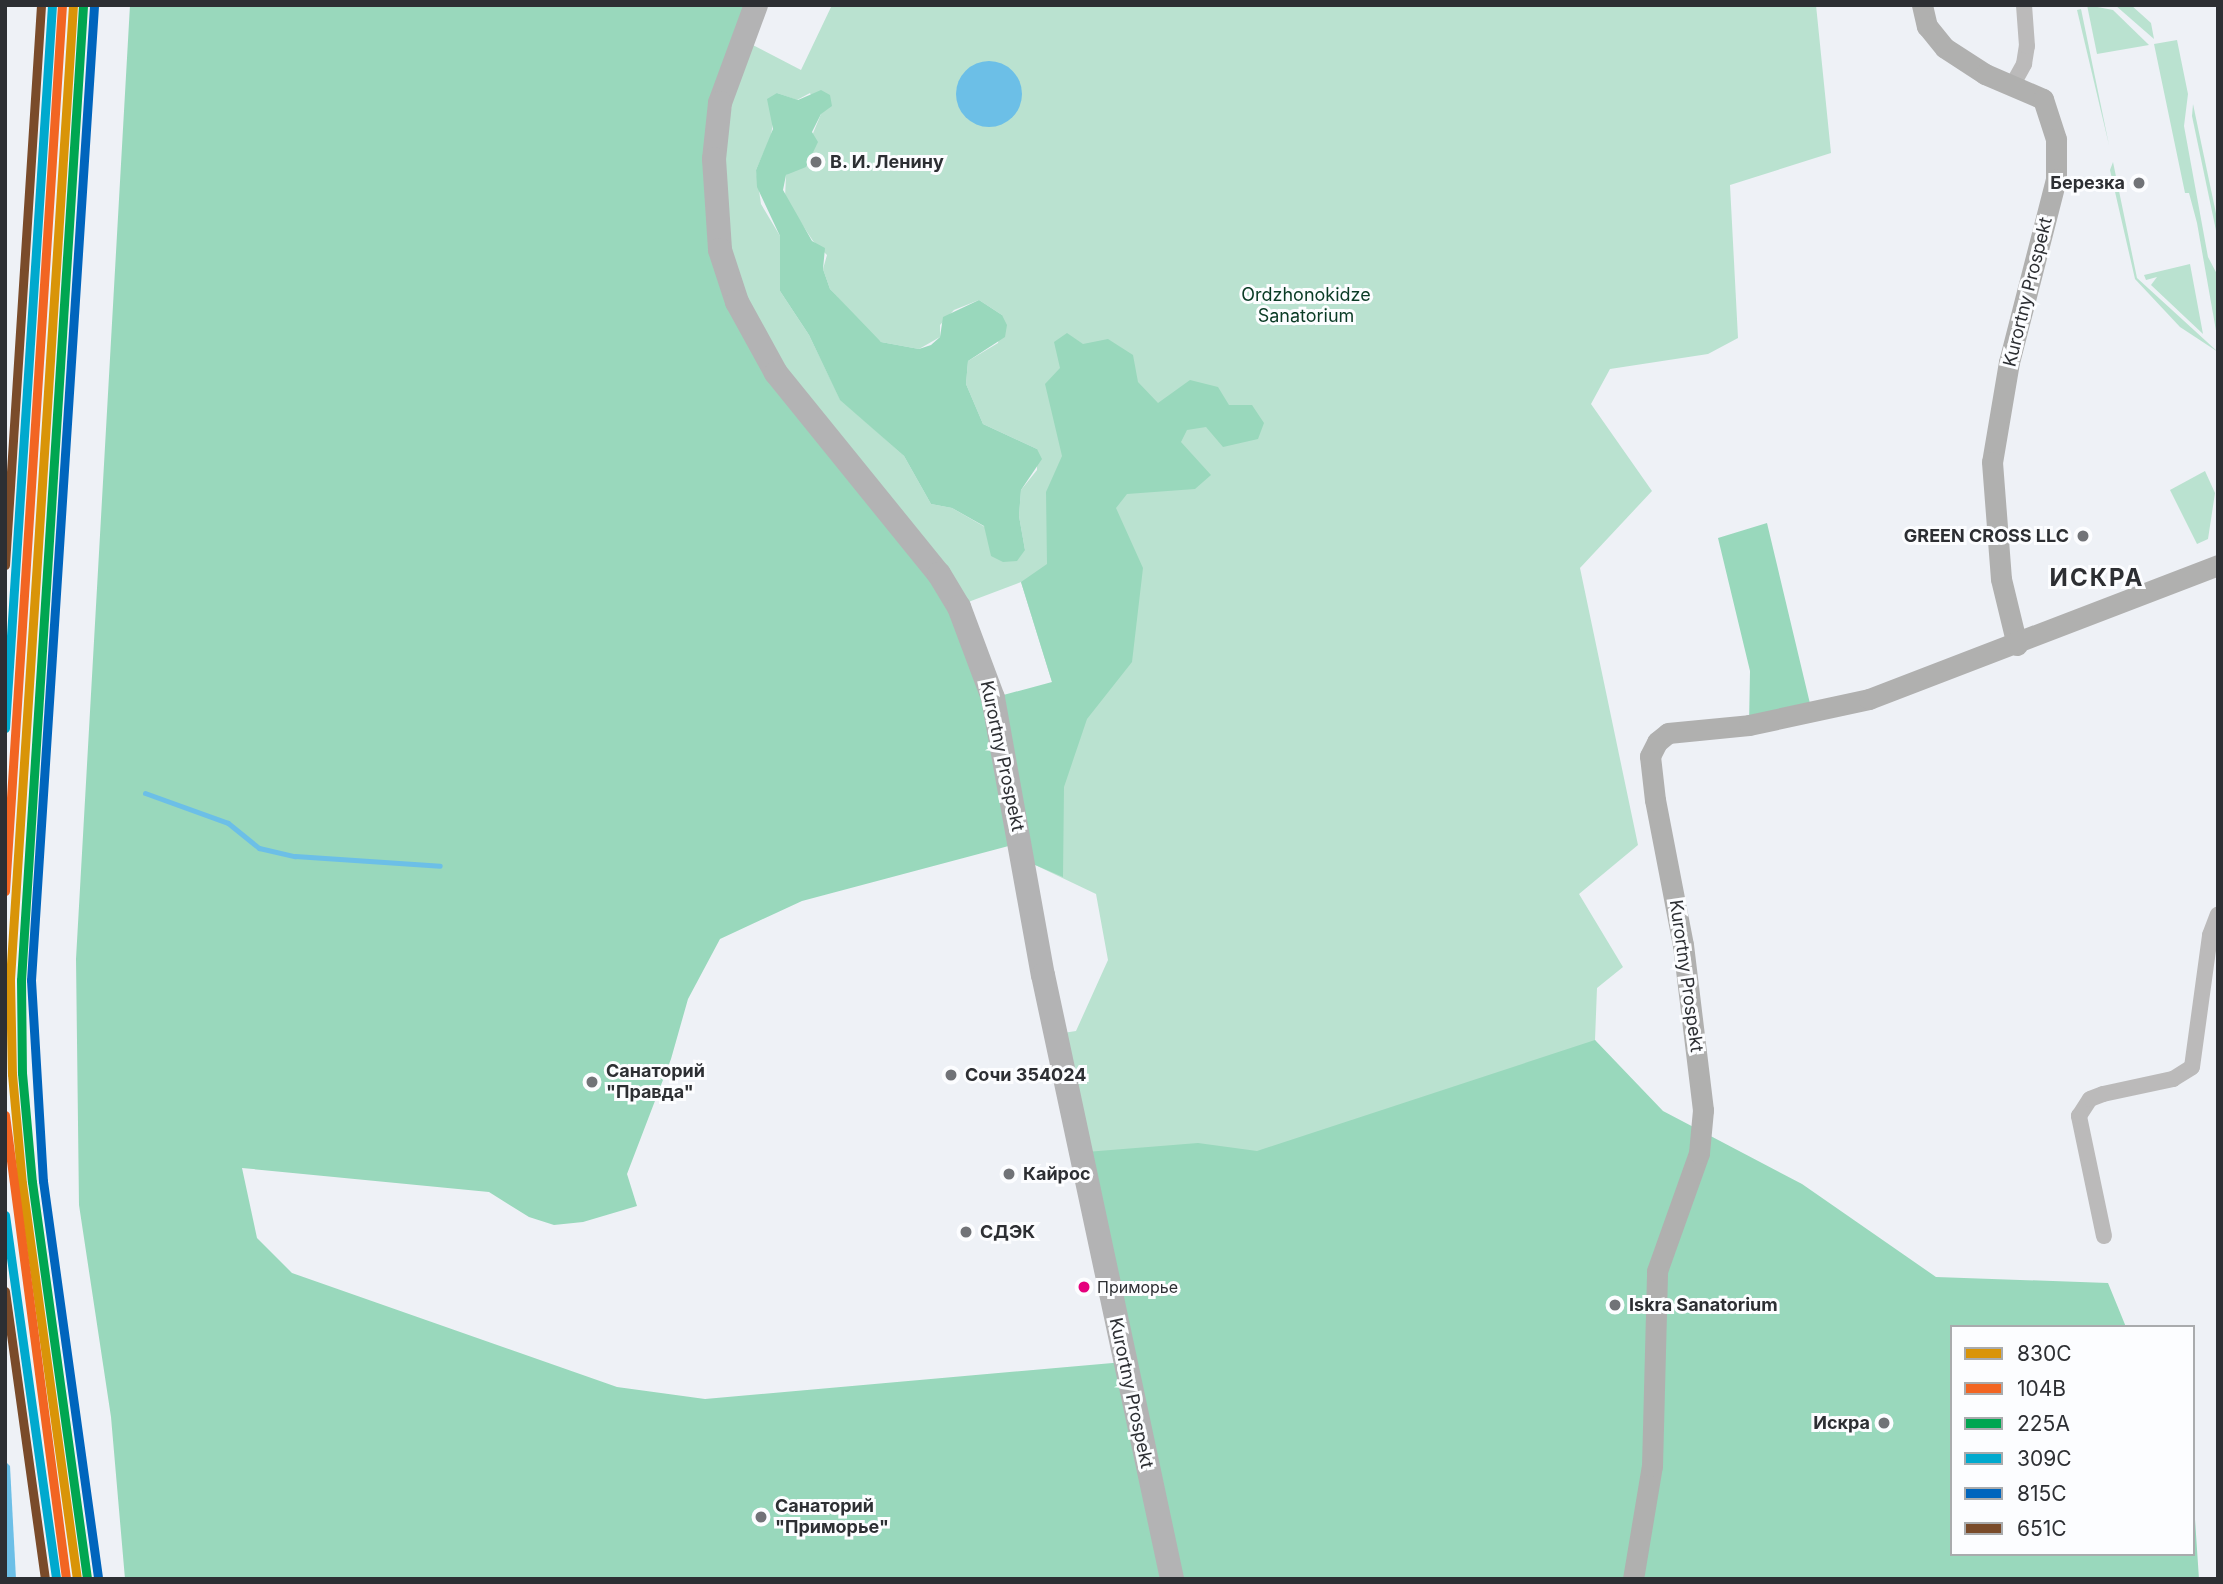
<!DOCTYPE html>
<meta charset="utf-8">
<style>
body{margin:0}
#map{position:relative;width:2223px;height:1584px;overflow:hidden;background:#eef1f6;font-family:Inter,sans-serif}
div>[style]{position:absolute}
[style*='--x']{left:calc(var(--x)*1px);top:calc(var(--y)*1px);width:calc(var(--w)*1px);rotate:calc(var(--a)*1deg)}
.green>*{inset:0;background:#bae2d0}
.forest>*{inset:0;background:#99d8bc}
.water>*{inset:0;background:#6cbfe7}
.round{border-radius:50%}
.stream>*{height:5px;margin:-2.5px;padding:0 2.5px;transform-origin:2.5px;border-radius:2.5px;background:#6cbfe7}
.street>*{height:16px;margin:-8px;padding:0 8px;transform-origin:8px;border-radius:8px;background:#bbbaba}
.secondary>*{height:21px;margin:-10.5px;padding:0 10.5px;transform-origin:10.5px;border-radius:10.5px;background:#b0b0af}
.primary>*{height:24px;margin:-12px;padding:0 12px;transform-origin:12px;border-radius:12px;background:#b3b3b4}
.rail-1>*{height:9px;margin:-4.5px;padding:0 4.5px;transform-origin:4.5px;border-radius:4.5px;background:#d99408}
.rail-2>*{height:9px;margin:-4.5px;padding:0 4.5px;transform-origin:4.5px;border-radius:4.5px;background:#f26522}
.rail-3>*{height:9px;margin:-4.5px;padding:0 4.5px;transform-origin:4.5px;border-radius:4.5px;background:#00a651}
.rail-4>*{height:9px;margin:-4.5px;padding:0 4.5px;transform-origin:4.5px;border-radius:4.5px;background:#00a9ce}
.rail-5>*{height:9px;margin:-4.5px;padding:0 4.5px;transform-origin:4.5px;border-radius:4.5px;background:#0065bd}
.rail-6>*{height:9px;margin:-4.5px;padding:0 4.5px;transform-origin:4.5px;border-radius:4.5px;background:#7a4b2a}
.dots>*{width:19px;height:19px;translate:-50% -50%;box-sizing:border-box;border:4px solid #fcfdff;border-radius:50%}
span{translate:-50% -50%;white-space:nowrap;text-align:center;line-height:1.15;-webkit-text-stroke:6px #fcfdff;paint-order:stroke}
.bus-label{font-size:16px;color:#2d2f33}
.left{translate:0 -50%;text-align:left}
.poi-label{font-size:18px;color:#2d2f33;font-weight:700}
.right{translate:-100% -50%;text-align:right}
.street-label{font-size:18px;color:#2d2f33}
.park-label{font-size:18px;color:#0a3b25}
.district-label{font-size:24px;color:#2d2f33;font-weight:700;letter-spacing:2px}
.frame{position:absolute;inset:0;border:7px solid #2d2f33;pointer-events:none}
.legend{position:absolute;left:1950px;top:1325px;width:245px;height:231px;box-sizing:border-box;background:#fcfdff;border:2px solid #a9abad;margin:0;padding:9px 12px;list-style:none;font-size:21px;color:#2d2f33}
.legend li{display:flex;align-items:center;gap:14px;height:35px}
.legend b{width:35px;border:2px solid #a9abad}
</style>
<div id="map">
<div class="green">
<div style="clip-path:polygon(evenodd,832px 5px,1816px 5px,1831px 153px,1730px 185px,1738px 338px,1708px 354px,1610px 369px,1591px 404px,1652px 491px,1580px 568px,1638px 845px,1579px 894px,1623px 967px,1597px 988px,1595px 1040px,1613px 1078px,1174px 1579px,1063px 1033px,1076px 1031px,1108px 960px,1096px 894px,1033px 864px,1052px 682px,1021px 582px,963px 604px,795px 388px,749px 312px,726px 253px,718px 184px,743px 40px,801px 70px,832px 5px,777px 93px,797px 100px,810px 93px,821px 114px,799px 167px,786px 175px,785px 198px,813px 241px,827px 255px,823px 269px,830px 289px,874px 337px,881px 342px,919px 349px,940px 337px,940px 325px,954px 310px,979px 300px,1002px 315px,998px 343px,968px 361px,966px 384px,983px 424px,1037px 449px,1037px 470px,1021px 490px,1019px 516px,1025px 550px,952px 508px,931px 504px,904px 456px,840px 399px,809px 335px,780px 291px,780px 236px,761px 204px,756px 170px,771px 136px,777px 93px)"></div>
<div style="clip-path:polygon(2087px 5px,2113px 10px,2149px 45px,2097px 54px)"></div>
<div style="clip-path:polygon(2115px 5px,2131px 5px,2151px 23px,2154px 39px)"></div>
<div style="clip-path:polygon(2081px 9px,2109px 145px,2077px 10px)"></div>
<div style="clip-path:polygon(2177px 40px,2188px 94px,2184px 126px,2208px 257px,2218px 276px,2218px 342px,2197px 223px,2189px 193px,2185px 193px,2154px 44px)"></div>
<div style="clip-path:polygon(2193px 104px,2218px 223px,2218px 240px,2192px 116px)"></div>
<div style="clip-path:polygon(2113px 162px,2137px 278px,2218px 352px,2180px 327px,2135px 279px,2110px 170px)"></div>
<div style="clip-path:polygon(2190px 264px,2203px 334px,2151px 285px,2157px 277px,2146px 280px,2144px 275px)"></div>
<div style="clip-path:polygon(2205px 471px,2215px 493px,2208px 539px,2197px 544px,2170px 490px)"></div>
</div>
<div class="forest">
<div style="clip-path:polygon(130px 5px,758px 5px,717px 131px,726px 253px,749px 312px,795px 388px,906px 522px,996px 697px,1052px 682px,1021px 582px,1047px 564px,1046px 492px,1062px 456px,1045px 384px,1060px 368px,1054px 342px,1067px 333px,1083px 344px,1108px 339px,1133px 355px,1138px 382px,1158px 403px,1190px 380px,1218px 387px,1229px 405px,1252px 405px,1264px 423px,1258px 439px,1223px 447px,1206px 427px,1187px 430px,1181px 442px,1211px 475px,1195px 489px,1127px 494px,1116px 508px,1143px 568px,1132px 662px,1087px 719px,1064px 787px,1063px 877px,1033px 864px,1020px 843px,802px 901px,720px 939px,688px 999px,671px 1059px,627px 1174px,637px 1206px,583px 1222px,554px 1225px,529px 1217px,489px 1192px,242px 1168px,257px 1238px,292px 1273px,617px 1387px,705px 1399px,1124px 1362px,1086px 1152px,1198px 1143px,1257px 1151px,1595px 1040px,1663px 1111px,1802px 1184px,1936px 1277px,2108px 1283px,2126px 1327px,1952px 1327px,1952px 1554px,2193px 1554px,2193px 1489px,2199px 1579px,125px 1579px,111px 1417px,79px 1205px,76px 959px)"></div>
<div style="clip-path:polygon(821px 90px,830px 95px,832px 106px,821px 114px,812px 132px,818px 142px,806px 167px,786px 175px,783px 190px,812px 241px,825px 248px,823px 269px,830px 289px,881px 342px,919px 349px,931px 345px,940px 337px,943px 317px,979px 300px,1002px 315px,1007px 325px,1005px 337px,968px 361px,966px 384px,983px 424px,1037px 449px,1042px 459px,1021px 490px,1019px 516px,1025px 550px,1017px 561px,1003px 562px,991px 556px,984px 526px,952px 508px,931px 504px,904px 456px,840px 400px,809px 335px,780px 291px,780px 236px,757px 187px,756px 170px,773px 129px,767px 99px,777px 93px,798px 100px)"></div>
<div style="clip-path:polygon(1767px 523px,1812px 712px,1749px 725px,1750px 671px,1718px 538px)"></div>
</div>
<div class="water">
<div class="round" style="left:956px;top:61px;width:66px;height:66px"></div>
<div style="clip-path:polygon(5px 1461px,10px 1466px,16px 1579px,5px 1579px)"></div>
</div>
<div class="stream">
<div style="--x:145;--y:793;--w:88;--a:19.9"></div>
<div style="--x:228;--y:823;--w:40;--a:39"></div>
<div style="--x:259;--y:848;--w:37;--a:13"></div>
<div style="--x:295;--y:856;--w:145;--a:3.9"></div>
</div>
<div class="street">
<div style="--x:2013;--y:84;--w:23;--a:-61"></div>
<div style="--x:2024;--y:64;--w:18;--a:-81"></div>
<div style="--x:2027;--y:46;--w:41;--a:-94.2"></div>
<div style="--x:2104;--y:1236;--w:123;--a:-101.8"></div>
<div style="--x:2079;--y:1116;--w:20;--a:-57"></div>
<div style="--x:2090;--y:1099;--w:14;--a:-21"></div>
<div style="--x:2103;--y:1094;--w:72;--a:-12.1"></div>
<div style="--x:2173;--y:1079;--w:22;--a:-32"></div>
<div style="--x:2192;--y:1067;--w:133;--a:-82.2"></div>
<div style="--x:2210;--y:935;--w:22;--a:-69"></div>
</div>
<div class="secondary">
<div style="--x:1922;--y:5;--w:22;--a:77"></div>
<div style="--x:1927;--y:26;--w:28;--a:51"></div>
<div style="--x:1945;--y:48;--w:48;--a:33"></div>
<div style="--x:1985;--y:74;--w:63;--a:23.3"></div>
<div style="--x:2043;--y:99;--w:42;--a:72"></div>
<div style="--x:2056;--y:139;--w:40;--a:90"></div>
<div style="--x:2056;--y:179;--w:189;--a:104.4"></div>
<div style="--x:2009;--y:362;--w:101;--a:99.6"></div>
<div style="--x:1992;--y:462;--w:117;--a:85.6"></div>
<div style="--x:2001;--y:579;--w:68;--a:76.4"></div>
<div style="--x:1633;--y:1579;--w:115;--a:-80.5"></div>
<div style="--x:1652;--y:1466;--w:195;--a:-88.5"></div>
<div style="--x:1657;--y:1271;--w:125;--a:-70.4"></div>
<div style="--x:1699;--y:1153;--w:43;--a:-84.7"></div>
<div style="--x:1703;--y:1110;--w:166;--a:-96.9"></div>
<div style="--x:1683;--y:945;--w:148;--a:-100.9"></div>
<div style="--x:1655;--y:800;--w:44;--a:-96.5"></div>
<div style="--x:1650;--y:756;--w:16;--a:-63"></div>
<div style="--x:1657;--y:742;--w:14;--a:-39"></div>
<div style="--x:1668;--y:733;--w:81;--a:-5.6"></div>
<div style="--x:1749;--y:725;--w:123;--a:-12.2"></div>
<div style="--x:1869;--y:699;--w:374;--a:-21"></div>
</div>
<div class="primary">
<div style="--x:756;--y:5;--w:104;--a:110.2"></div>
<div style="--x:720;--y:103;--w:56;--a:96.1"></div>
<div style="--x:714;--y:159;--w:91;--a:86.2"></div>
<div style="--x:720;--y:250;--w:55;--a:71.9"></div>
<div style="--x:737;--y:302;--w:81;--a:61.2"></div>
<div style="--x:776;--y:373;--w:259;--a:51"></div>
<div style="--x:939;--y:574;--w:39;--a:59"></div>
<div style="--x:959;--y:607;--w:97;--a:69.5"></div>
<div style="--x:993;--y:698;--w:281;--a:79.8"></div>
<div style="--x:1043;--y:975;--w:618;--a:77.94"></div>
</div>
<div class="rail-1">
<div style="--x:73;--y:5;--w:977;--a:93.7"></div>
<div style="--x:10;--y:980;--w:94;--a:88.8"></div>
<div style="--x:12;--y:1074;--w:109;--a:84.8"></div>
<div style="--x:22;--y:1183;--w:400;--a:82.1"></div>
</div>
<div class="rail-2">
<div style="--x:5;--y:891;--w:888;--a:-86.32"></div>
<div style="--x:5;--y:1115;--w:468;--a:82.5"></div>
</div>
<div class="rail-3">
<div style="--x:83;--y:6;--w:976;--a:93.64"></div>
<div style="--x:21;--y:980;--w:93;--a:89.4"></div>
<div style="--x:22;--y:1073;--w:109;--a:84.8"></div>
<div style="--x:32;--y:1182;--w:400;--a:82.1"></div>
</div>
<div class="rail-4">
<div style="--x:5;--y:728;--w:725;--a:-86.28"></div>
<div style="--x:5;--y:1215;--w:368;--a:82"></div>
</div>
<div class="rail-5">
<div style="--x:94;--y:6;--w:976;--a:93.7"></div>
<div style="--x:31;--y:980;--w:201;--a:86.6"></div>
<div style="--x:43;--y:1181;--w:399;--a:82.1"></div>
</div>
<div class="rail-6">
<div style="--x:5;--y:565;--w:561;--a:-86.32"></div>
<div style="--x:5;--y:1291;--w:291;--a:82.1"></div>
</div>
<div class="dots">
<div style="left:816px;top:162px;background:#717377"></div>
<div style="left:2139px;top:183px;background:#717377"></div>
<div style="left:2083px;top:536px;background:#717377"></div>
<div style="left:951px;top:1075px;background:#717377"></div>
<div style="left:592px;top:1082px;background:#717377"></div>
<div style="left:1009px;top:1174px;background:#717377"></div>
<div style="left:966px;top:1232px;background:#717377"></div>
<div style="left:1084px;top:1287px;background:#e5007d"></div>
<div style="left:1615px;top:1305px;background:#717377"></div>
<div style="left:1884px;top:1423px;background:#717377"></div>
<div style="left:761px;top:1517px;background:#717377"></div>
</div>
<div class="bus-label">
<span class="left" style="left:1097px;top:1287px">Приморье</span>
</div>
<div class="poi-label">
<span class="left" style="left:830px;top:162px">В. И. Ленину</span>
<span class="right" style="left:2125px;top:183px">Березка</span>
<span class="right" style="left:2069px;top:536px">GREEN CROSS LLC</span>
<span class="left" style="left:606px;top:1082px">Санаторий<br>"Правда"</span>
<span class="left" style="left:965px;top:1075px">Сочи 354024</span>
<span class="left" style="left:1023px;top:1174px">Кайрос</span>
<span class="left" style="left:980px;top:1232px">СДЭК</span>
<span class="left" style="left:1629px;top:1305px">Iskra Sanatorium</span>
<span class="right" style="left:1870px;top:1423px">Искра</span>
<span class="left" style="left:775px;top:1517px">Санаторий<br>"Приморье"</span>
</div>
<div class="street-label">
<span style="left:2028px;top:292px;rotate:-76deg">Kurortny Prospekt</span>
<span style="left:1002px;top:756px;rotate:78deg">Kurortny Prospekt</span>
<span style="left:1686px;top:976px;rotate:82deg">Kurortny Prospekt</span>
<span style="left:1131px;top:1393px;rotate:78deg">Kurortny Prospekt</span>
</div>
<div class="park-label">
<span style="left:1306px;top:306px">Ordzhonokidze<br>Sanatorium</span>
</div>
<div class="district-label">
<span style="left:2097px;top:578px">ИСКРА</span>
</div>
<div class="frame"></div>
<ul class="legend">
<li><b style="height:9px;background:#d99408"></b>830С</li>
<li><b style="height:9px;background:#f26522"></b>104В</li>
<li><b style="height:9px;background:#00a651"></b>225А</li>
<li><b style="height:9px;background:#00a9ce"></b>309С</li>
<li><b style="height:9px;background:#0065bd"></b>815С</li>
<li><b style="height:9px;background:#7a4b2a"></b>651С</li>
</ul>
</div>
